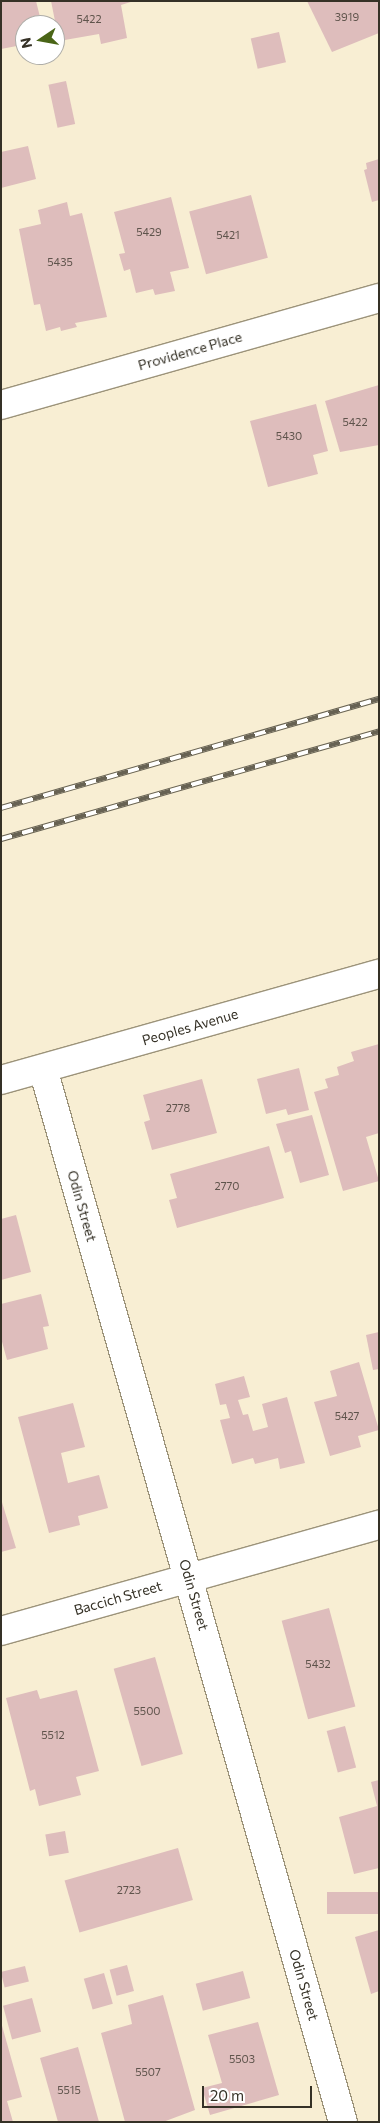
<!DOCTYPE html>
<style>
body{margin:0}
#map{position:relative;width:380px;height:2123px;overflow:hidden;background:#f8eed3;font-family:Commissioner,sans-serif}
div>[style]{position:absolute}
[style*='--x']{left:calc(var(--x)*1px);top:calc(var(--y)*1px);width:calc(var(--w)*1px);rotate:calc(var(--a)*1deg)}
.building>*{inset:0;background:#debdbc;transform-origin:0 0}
.roads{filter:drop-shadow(1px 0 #9c937a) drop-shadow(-1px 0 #9c937a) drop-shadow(0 1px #9c937a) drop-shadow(0 -1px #9c937a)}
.minor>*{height:28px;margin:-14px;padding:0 14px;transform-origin:14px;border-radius:14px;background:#fff}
.rail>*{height:5.5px;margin-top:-2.75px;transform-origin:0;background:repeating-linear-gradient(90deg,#fff 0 11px,#676253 0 22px);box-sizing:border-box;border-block:1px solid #676253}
span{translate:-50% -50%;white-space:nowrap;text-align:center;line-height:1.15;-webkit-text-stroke:4.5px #fff;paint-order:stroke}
.number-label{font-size:11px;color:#5f544c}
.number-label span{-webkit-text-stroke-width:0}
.street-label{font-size:14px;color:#353126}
.frame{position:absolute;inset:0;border:2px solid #353126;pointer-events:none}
.north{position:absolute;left:15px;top:15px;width:50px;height:50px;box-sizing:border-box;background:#fff;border:1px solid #aeada8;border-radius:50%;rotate:258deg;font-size:14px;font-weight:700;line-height:20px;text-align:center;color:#353126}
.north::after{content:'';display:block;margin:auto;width:18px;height:22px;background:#4a6517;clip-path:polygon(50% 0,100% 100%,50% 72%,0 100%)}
.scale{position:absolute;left:202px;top:2086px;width:110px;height:22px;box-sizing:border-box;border:2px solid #353126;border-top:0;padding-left:6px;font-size:15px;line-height:18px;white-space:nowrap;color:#353126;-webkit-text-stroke:4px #fff;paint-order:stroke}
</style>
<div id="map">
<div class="building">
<div style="clip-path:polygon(1px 1px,36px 1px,42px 25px,25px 25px,25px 49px,22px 45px,1px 49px)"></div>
<div style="clip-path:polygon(51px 1px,134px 1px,121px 5px,127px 38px,101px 44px,99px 34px,59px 41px)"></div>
<div style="clip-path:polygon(307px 1px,379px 1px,379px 33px,332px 52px)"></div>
<div style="left:279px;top:32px;width:31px;height:29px;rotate:77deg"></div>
<div style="left:66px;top:81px;width:44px;height:18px;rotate:78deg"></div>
<div style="clip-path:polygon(28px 146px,36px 179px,1px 188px,1px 152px)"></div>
<div style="clip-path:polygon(379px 159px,379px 200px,372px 202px,364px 170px,367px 169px,366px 163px)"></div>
<div style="left:251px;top:195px;width:65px;height:64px;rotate:75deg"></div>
<div style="clip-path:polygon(171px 197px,189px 268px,170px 272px,175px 291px,155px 295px,153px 289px,136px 293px,130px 269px,124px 271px,119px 254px,125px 253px,114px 212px)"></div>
<div style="clip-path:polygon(67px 202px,70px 216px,82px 213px,107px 317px,75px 323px,77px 327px,61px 331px,60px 327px,46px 331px,40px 304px,34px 305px,19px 229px,41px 224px,38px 210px)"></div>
<div style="clip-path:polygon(379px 385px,379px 445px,340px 452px,325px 401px)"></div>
<div style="clip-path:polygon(316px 404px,328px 451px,313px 455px,318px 474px,268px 487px,250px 421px)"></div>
<div style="clip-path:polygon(379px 1044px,379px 1133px,366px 1137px,379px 1181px,343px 1191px,314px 1092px,328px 1088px,325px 1079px,339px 1075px,337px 1067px,354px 1061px,351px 1052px)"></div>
<div style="clip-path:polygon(299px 1068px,309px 1110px,288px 1115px,286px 1109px,266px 1114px,257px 1079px)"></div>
<div style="clip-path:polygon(202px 1079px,217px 1133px,152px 1150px,144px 1122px,150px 1120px,143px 1095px)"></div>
<div style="clip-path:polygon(312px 1115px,329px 1175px,300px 1183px,291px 1151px,285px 1153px,276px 1124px)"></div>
<div style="clip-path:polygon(269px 1146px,284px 1198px,177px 1228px,169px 1200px,177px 1198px,170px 1174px)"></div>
<div style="clip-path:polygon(16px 1215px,31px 1272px,1px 1280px,1px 1219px)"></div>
<div style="clip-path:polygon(41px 1294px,49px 1326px,43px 1327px,48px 1349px,7px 1360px,1px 1338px,1px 1304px)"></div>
<div style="clip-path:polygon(379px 1332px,379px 1369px,373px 1370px,366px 1335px)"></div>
<div style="clip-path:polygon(359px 1362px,379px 1430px,358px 1436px,361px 1447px,330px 1456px,314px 1402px,337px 1396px,330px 1371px)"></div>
<div style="clip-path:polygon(244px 1376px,250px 1397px,238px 1400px,243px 1415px,248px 1414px,253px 1431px,268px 1427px,262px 1404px,287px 1397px,305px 1463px,280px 1469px,278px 1458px,255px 1464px,253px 1458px,232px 1464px,220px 1420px,230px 1418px,226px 1404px,220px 1405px,215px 1384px)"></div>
<div style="clip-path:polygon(73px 1403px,85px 1447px,61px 1453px,68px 1483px,99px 1475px,108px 1508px,78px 1516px,80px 1525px,49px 1533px,18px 1417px)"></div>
<div style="clip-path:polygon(1px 1499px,16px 1548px,1px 1552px)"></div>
<div style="left:329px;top:1608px;width:102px;height:49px;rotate:75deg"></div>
<div style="left:155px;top:1657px;width:101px;height:43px;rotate:74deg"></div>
<div style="clip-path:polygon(37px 1690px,40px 1699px,77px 1690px,99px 1771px,76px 1777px,81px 1795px,39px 1806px,35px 1789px,30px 1791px,6px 1698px)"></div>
<div style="left:345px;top:1726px;width:43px;height:19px;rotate:75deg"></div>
<div style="clip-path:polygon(379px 1780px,379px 1868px,354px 1874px,339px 1817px,377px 1806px,371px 1782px)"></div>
<div style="left:65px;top:1831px;width:22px;height:20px;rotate:80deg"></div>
<div style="left:178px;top:1848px;width:54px;height:118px;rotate:74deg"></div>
<div style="left:379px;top:1892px;width:22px;height:52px;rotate:90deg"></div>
<div style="clip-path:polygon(379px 1930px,379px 1991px,371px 1994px,355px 1937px)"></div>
<div style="left:127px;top:1965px;width:27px;height:18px;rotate:75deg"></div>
<div style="left:25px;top:1966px;width:16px;height:25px;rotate:76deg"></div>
<div style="left:243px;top:1971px;width:28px;height:49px;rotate:75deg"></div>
<div style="left:104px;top:1973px;width:32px;height:21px;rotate:74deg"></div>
<div style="clip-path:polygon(163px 1995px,195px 2110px,163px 2122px,125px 2122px,101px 2033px,132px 2024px,128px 2005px)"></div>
<div style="left:32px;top:1998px;width:35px;height:30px;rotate:75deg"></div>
<div style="clip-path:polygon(1px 2022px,22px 2097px,7px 2101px,13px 2122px,1px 2122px)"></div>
<div style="clip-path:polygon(258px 2022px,279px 2095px,210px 2115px,202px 2088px,222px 2083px,208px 2035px)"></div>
<div style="clip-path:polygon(78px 2047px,99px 2122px,58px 2122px,40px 2058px)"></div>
</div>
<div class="roads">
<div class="minor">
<div style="--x:1;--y:405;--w:393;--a:-15.8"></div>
<div style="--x:43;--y:1069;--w:1095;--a:74.1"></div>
<div style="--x:1;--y:1080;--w:393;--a:-15.7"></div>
<div style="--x:1;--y:1631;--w:393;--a:-15.7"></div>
</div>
</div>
<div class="rail">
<div style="--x:1;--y:808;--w:393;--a:-16.1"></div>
<div style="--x:1;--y:839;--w:393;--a:-15.9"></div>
</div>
<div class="number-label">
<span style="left:347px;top:17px">3919</span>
<span style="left:89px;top:19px">5422</span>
<span style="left:149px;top:232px">5429</span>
<span style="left:228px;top:235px">5421</span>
<span style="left:60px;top:262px">5435</span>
<span style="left:355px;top:422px">5422</span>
<span style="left:289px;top:436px">5430</span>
<span style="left:178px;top:1108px">2778</span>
<span style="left:227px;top:1186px">2770</span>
<span style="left:347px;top:1416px">5427</span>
<span style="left:318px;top:1664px">5432</span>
<span style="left:147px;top:1711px">5500</span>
<span style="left:53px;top:1735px">5512</span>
<span style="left:129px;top:1890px">2723</span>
<span style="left:242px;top:2059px">5503</span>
<span style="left:148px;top:2072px">5507</span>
<span style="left:69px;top:2090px">5515</span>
</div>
<div class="street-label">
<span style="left:190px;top:351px;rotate:-16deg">Providence Place</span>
<span style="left:190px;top:1027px;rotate:-16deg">Peoples Avenue</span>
<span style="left:82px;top:1206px;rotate:74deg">Odin Street</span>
<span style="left:194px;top:1595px;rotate:74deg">Odin Street</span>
<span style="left:118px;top:1598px;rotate:-16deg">Baccich Street</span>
<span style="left:304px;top:1985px;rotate:74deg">Odin Street</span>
</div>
<div class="frame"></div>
<div class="north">N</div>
<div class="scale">20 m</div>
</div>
